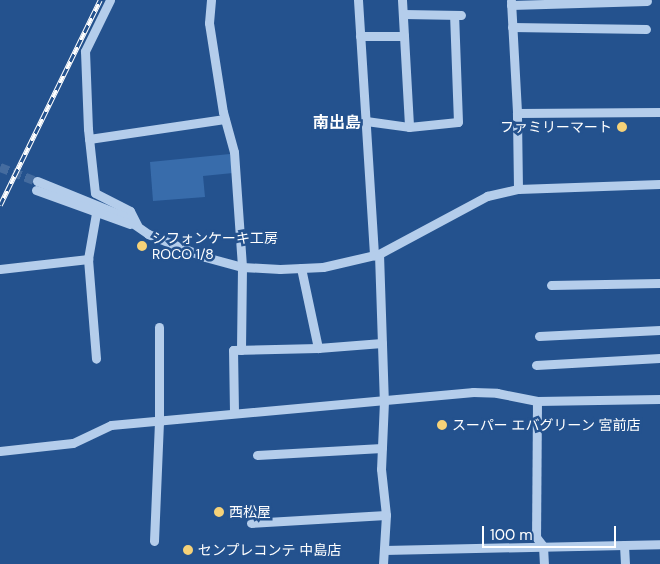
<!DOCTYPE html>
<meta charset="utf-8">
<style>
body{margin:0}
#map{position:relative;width:660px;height:564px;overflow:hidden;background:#24528e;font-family:"DM Sans","Noto Sans JP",sans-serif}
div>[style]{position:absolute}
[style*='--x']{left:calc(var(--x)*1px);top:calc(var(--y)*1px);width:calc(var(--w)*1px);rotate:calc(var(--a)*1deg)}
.green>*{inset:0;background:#386cab}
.minor-tunnel>*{height:9px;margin-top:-4.5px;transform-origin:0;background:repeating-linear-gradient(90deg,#456c9f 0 9px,transparent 0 13.5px)}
.minor>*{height:9px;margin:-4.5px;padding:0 4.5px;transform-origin:4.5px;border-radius:4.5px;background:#b4cdeb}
.rail>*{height:4.5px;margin-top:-2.25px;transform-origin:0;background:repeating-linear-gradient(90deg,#24528e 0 8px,#fff 0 16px);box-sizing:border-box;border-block:1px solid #fff}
.dots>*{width:14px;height:14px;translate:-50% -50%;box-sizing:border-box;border:2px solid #24528e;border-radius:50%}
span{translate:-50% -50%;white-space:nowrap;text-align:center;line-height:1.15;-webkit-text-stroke:5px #24528e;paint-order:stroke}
.poi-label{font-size:14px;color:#fff}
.right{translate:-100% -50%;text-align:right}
.left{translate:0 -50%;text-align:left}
.quarter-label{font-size:16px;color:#fff;font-weight:700}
.scale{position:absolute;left:482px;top:526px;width:134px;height:22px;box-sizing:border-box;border:2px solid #fff;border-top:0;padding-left:6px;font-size:15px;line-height:18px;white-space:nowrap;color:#fff;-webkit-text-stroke:4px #24528e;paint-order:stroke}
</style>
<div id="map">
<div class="green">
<div style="clip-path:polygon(230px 154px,233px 173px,203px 176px,205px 197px,153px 201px,150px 162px)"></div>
</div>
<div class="minor-tunnel">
<div style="--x:0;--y:167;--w:40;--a:21"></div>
</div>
<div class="minor">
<div style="--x:110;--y:0;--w:57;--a:116.1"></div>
<div style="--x:85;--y:51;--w:78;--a:87.8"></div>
<div style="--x:88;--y:129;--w:64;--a:83.8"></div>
<div style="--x:95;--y:193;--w:39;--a:27"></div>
<div style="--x:130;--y:211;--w:16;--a:63"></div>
<div style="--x:211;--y:0;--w:23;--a:95"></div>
<div style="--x:209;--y:23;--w:90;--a:81.1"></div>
<div style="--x:223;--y:112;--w:41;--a:74.6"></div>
<div style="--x:234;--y:152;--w:115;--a:86"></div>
<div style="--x:242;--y:267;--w:83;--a:90.7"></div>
<div style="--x:358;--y:0;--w:256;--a:86.4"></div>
<div style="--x:402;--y:0;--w:127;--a:86.8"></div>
<div style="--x:511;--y:1;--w:112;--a:86.9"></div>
<div style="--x:511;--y:5;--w:136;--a:-1.7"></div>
<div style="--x:403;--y:14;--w:58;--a:1"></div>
<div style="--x:512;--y:27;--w:134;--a:0.9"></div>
<div style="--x:360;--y:36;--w:44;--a:0"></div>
<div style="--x:366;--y:121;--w:43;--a:7.9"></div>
<div style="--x:409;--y:127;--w:49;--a:-5.8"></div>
<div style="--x:458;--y:122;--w:107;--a:-92.1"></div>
<div style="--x:89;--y:139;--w:137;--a:-8.4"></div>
<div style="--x:37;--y:181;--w:91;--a:22"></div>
<div style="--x:121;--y:215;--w:33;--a:35"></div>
<div style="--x:148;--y:234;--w:61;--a:22"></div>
<div style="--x:205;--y:257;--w:38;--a:15"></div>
<div style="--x:242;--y:267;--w:38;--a:3"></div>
<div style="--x:280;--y:269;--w:43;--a:-2.7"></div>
<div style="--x:323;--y:267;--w:57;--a:-13.1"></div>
<div style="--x:379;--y:254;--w:123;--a:-28.2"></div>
<div style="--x:487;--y:196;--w:32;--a:-13"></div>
<div style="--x:518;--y:189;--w:142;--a:-2"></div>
<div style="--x:518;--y:189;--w:76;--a:-90.8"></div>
<div style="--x:517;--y:113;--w:143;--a:-0.4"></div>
<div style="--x:36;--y:190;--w:100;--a:19.9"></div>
<div style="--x:379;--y:254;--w:147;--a:88.1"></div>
<div style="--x:384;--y:401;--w:68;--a:92.5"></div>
<div style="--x:381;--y:469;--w:46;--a:83.8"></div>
<div style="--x:386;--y:515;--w:49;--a:93.5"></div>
<div style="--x:88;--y:259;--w:100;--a:85.4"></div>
<div style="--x:301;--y:268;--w:82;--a:78"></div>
<div style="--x:318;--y:348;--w:64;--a:-4.5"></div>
<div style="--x:0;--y:269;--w:89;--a:-6.5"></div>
<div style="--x:88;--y:259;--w:47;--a:-80.1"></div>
<div style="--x:551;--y:285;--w:109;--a:-1.1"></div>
<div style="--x:539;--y:336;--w:121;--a:-2.8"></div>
<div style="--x:536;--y:365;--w:124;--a:-3.2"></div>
<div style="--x:537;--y:401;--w:136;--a:90.4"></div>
<div style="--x:536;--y:537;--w:11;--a:52"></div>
<div style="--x:543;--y:546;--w:18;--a:87"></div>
<div style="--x:234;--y:412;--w:62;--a:-90.9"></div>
<div style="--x:233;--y:350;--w:85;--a:-1.3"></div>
<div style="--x:0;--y:451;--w:73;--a:-6.3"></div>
<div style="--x:73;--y:443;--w:42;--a:-25.3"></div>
<div style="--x:111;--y:425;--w:364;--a:-5.2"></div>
<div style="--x:473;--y:392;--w:24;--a:2"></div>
<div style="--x:497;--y:393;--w:41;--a:11.3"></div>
<div style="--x:537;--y:401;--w:123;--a:-0.9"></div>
<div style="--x:257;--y:455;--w:125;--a:-3.2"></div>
<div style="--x:251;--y:523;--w:135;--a:-3.4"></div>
<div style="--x:154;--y:541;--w:118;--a:-87.6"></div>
<div style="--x:159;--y:423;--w:96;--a:-90"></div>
<div style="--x:624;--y:545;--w:19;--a:87"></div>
<div style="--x:384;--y:550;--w:276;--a:-1.2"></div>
</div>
<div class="rail">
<div style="--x:0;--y:205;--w:228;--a:-64"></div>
</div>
<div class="dots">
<div style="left:622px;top:127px;background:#f6d278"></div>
<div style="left:142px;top:246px;background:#f6d278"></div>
<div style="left:442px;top:425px;background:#f6d278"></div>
<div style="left:219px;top:512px;background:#f6d278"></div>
<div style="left:188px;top:550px;background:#f6d278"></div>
</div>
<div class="poi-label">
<span class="right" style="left:612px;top:127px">ファミリーマート</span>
<span class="left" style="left:152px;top:246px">シフォンケーキ工房<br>ROCO 1/8</span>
<span class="left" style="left:452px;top:425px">スーパー エバグリーン 宮前店</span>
<span class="left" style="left:229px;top:512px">西松屋</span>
<span class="left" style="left:198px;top:550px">センプレコンテ 中島店</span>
</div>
<div class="quarter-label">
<span style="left:337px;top:123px">南出島</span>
</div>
<div class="scale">100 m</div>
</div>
